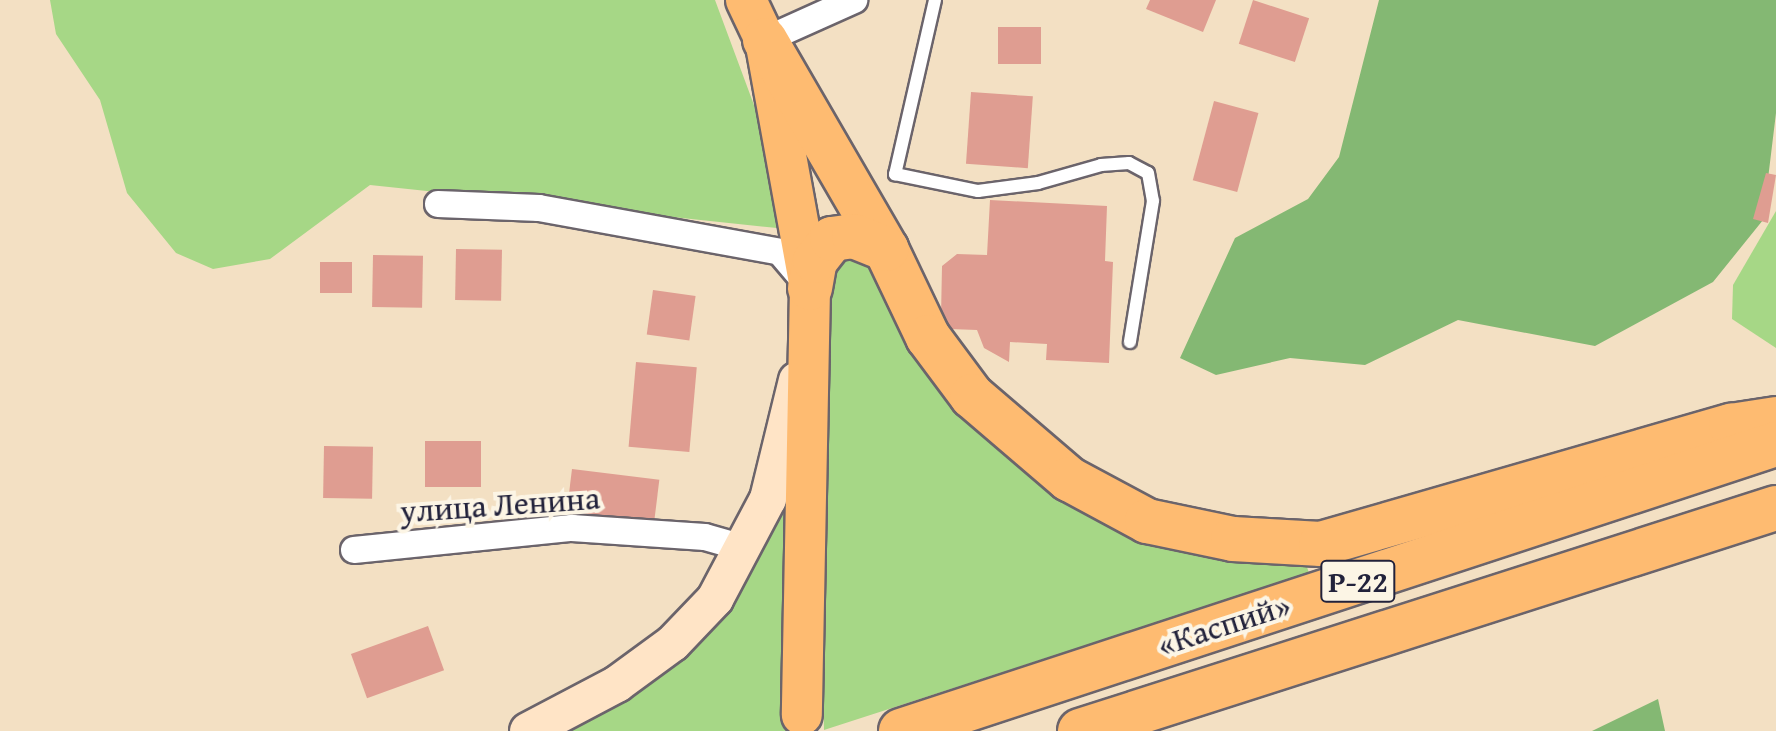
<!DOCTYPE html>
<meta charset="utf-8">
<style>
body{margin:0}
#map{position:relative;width:1776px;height:731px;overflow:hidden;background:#f3e0c3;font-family:"Gentium Book Plus",serif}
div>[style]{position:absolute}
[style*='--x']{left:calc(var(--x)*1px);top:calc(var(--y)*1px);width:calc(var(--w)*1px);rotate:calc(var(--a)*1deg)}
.green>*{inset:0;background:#a6d786}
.forest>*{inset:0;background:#84b873}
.building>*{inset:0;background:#df9d91;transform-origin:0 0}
.roads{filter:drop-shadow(2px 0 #6b646b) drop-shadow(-2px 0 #6b646b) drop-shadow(0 2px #6b646b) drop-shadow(0 -2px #6b646b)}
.lane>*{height:12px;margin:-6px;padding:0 6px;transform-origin:6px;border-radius:6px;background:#fff}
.street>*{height:26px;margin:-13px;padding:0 13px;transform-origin:13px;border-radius:13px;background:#fff}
.secondary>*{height:36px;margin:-18px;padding:0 18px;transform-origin:18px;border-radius:18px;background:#ffe4c6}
.primary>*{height:40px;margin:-20px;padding:0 20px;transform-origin:20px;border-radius:20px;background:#febb71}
.highway>*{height:44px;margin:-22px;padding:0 22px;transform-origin:22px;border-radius:22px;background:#febb71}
span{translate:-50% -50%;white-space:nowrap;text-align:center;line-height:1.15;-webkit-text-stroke:8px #fcf5e5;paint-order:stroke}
.shield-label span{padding:2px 6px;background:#fcf5e5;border:2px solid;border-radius:6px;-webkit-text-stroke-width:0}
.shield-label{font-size:30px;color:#22223b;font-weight:700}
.street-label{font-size:32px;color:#22223b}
</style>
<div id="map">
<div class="green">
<div style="clip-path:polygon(50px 0,715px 0,767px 140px,777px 228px,370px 185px,270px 259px,213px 269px,176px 253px,127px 193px,100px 100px,56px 34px)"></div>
<div style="clip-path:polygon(1776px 211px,1776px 348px,1732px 319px,1733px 285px)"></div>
<div style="clip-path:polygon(851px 244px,1047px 469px,1301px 549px,1309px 573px,824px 730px,816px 283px)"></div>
<div style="clip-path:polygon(798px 405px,793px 731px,547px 731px,679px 649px)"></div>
</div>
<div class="forest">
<div style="clip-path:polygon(1379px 0,1776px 0,1776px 113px,1763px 220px,1713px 282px,1595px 346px,1458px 320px,1365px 365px,1290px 358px,1216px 375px,1180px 358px,1235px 238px,1308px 199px,1339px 157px)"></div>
<div style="clip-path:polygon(1658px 699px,1665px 731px,1592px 731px)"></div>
</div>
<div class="building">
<div style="clip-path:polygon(1150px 0,1216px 0,1203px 32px,1146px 9px)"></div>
<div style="left:1253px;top:0;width:59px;height:46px;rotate:18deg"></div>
<div style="left:998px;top:27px;width:43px;height:37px"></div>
<div style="left:971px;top:92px;width:62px;height:72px;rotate:4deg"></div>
<div style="left:1214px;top:101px;width:46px;height:82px;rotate:15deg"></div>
<div style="clip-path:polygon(1766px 173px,1776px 175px,1768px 223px,1753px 219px)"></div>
<div style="clip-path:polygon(990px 200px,1107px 206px,1105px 261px,1113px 262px,1109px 363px,1046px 360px,1047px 344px,1010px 342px,1009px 362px,984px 348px,977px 330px,950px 329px,941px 316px,942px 266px,957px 254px,987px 255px)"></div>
<div style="left:456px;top:249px;width:46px;height:51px;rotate:1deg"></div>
<div style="left:373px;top:255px;width:50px;height:52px;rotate:1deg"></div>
<div style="left:320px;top:262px;width:32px;height:31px"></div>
<div style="left:653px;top:290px;width:43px;height:45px;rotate:8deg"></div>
<div style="left:636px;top:362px;width:61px;height:85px;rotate:5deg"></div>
<div style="left:425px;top:441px;width:56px;height:46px"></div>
<div style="left:324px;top:446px;width:49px;height:52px;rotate:1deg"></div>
<div style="left:572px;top:469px;width:88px;height:49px;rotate:7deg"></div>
<div style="left:428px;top:626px;width:47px;height:82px;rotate:70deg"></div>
</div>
<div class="roads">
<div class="lane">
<div style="--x:935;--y:0;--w:179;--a:102.9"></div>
<div style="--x:895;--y:174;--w:85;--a:11.6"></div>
<div style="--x:978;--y:191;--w:61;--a:-7.6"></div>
<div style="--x:1038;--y:183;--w:66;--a:-15.9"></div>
<div style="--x:1101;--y:165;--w:28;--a:-4"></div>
<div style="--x:1129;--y:163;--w:21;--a:28"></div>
<div style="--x:1148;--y:173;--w:28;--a:80"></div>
<div style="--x:1153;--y:201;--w:143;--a:99.3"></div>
</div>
<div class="street">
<div style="--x:765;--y:40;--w:98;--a:-24.2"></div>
<div style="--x:438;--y:204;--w:101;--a:2.3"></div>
<div style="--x:539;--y:208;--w:245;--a:10.3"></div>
<div style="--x:780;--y:252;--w:42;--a:49.8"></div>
<div style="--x:354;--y:550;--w:219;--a:-5.8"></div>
<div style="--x:572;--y:528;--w:133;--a:3.9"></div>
<div style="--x:705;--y:537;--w:41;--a:15.8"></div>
</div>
<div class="secondary">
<div style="--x:528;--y:731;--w:101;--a:-27.8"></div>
<div style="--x:617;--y:684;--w:69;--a:-36.2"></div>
<div style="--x:673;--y:643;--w:61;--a:-46.3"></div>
<div style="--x:715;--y:599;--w:113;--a:-62.1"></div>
<div style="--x:768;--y:499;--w:122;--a:-76.3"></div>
</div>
<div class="primary">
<div style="--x:746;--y:0;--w:44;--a:64.6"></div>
<div style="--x:765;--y:40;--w:252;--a:79.7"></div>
<div style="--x:810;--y:288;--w:427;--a:91.1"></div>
</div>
<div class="highway">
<div style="--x:765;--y:40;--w:241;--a:59.9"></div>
<div style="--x:886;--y:249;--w:98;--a:64.5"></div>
<div style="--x:928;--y:337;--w:74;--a:53.3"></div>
<div style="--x:972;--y:396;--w:128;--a:40.6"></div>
<div style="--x:1069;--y:479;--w:89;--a:28.3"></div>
<div style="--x:1147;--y:521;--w:88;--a:11.8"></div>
<div style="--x:1233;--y:539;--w:88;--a:3.3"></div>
<div style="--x:1321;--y:544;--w:427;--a:-16.1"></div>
<div style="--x:1731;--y:426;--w:46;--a:-8.8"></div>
<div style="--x:810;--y:288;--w:27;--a:-80"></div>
<div style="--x:815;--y:261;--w:28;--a:-52"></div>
<div style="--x:832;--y:239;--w:22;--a:-8"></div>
<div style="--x:854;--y:236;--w:35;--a:22"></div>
<div style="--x:901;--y:731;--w:921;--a:-18.16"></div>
<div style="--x:1080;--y:731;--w:731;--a:-17.77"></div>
</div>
</div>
<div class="shield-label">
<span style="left:1358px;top:581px">Р-22</span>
</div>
<div class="street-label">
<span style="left:500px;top:505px;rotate:-4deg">улица Ленина</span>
<span style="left:1224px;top:625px;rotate:-18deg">«Каспий»</span>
</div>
</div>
